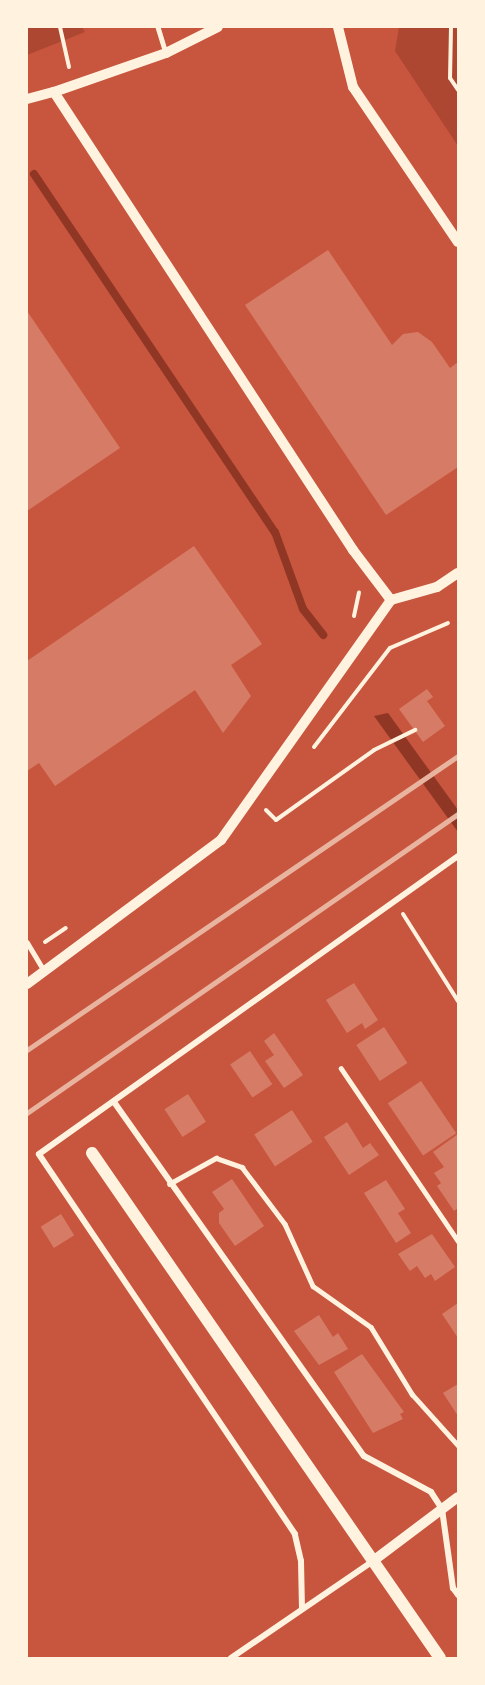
<!DOCTYPE html>
<style>
body{margin:0}
#map{position:relative;width:485px;height:1685px;overflow:hidden;background:#c8553d;font-family:"PT Serif",serif}
div>[style]{position:absolute}
[style*='--x']{left:calc(var(--x)*1px);top:calc(var(--y)*1px);width:calc(var(--w)*1px);rotate:calc(var(--a)*1deg)}
.green>*{inset:0;background:#ae4732}
.water>*{inset:0;background:#8f3625}
.stream>*{height:8px;margin:-4px;padding:0 4px;transform-origin:4px;border-radius:4px;background:#8f3625}
.building>*{inset:0;background:#d67c66;transform-origin:0 0}
.path>*{height:4px;margin:-2px;padding:0 2px;transform-origin:2px;border-radius:2px;background:#fff3e0}
.service>*{height:4.5px;margin:-2.25px;padding:0 2.25px;transform-origin:2.25px;border-radius:2.25px;background:#fff3e0}
.minor>*{height:6px;margin:-3px;padding:0 3px;transform-origin:3px;border-radius:3px;background:#fff3e0}
.tertiary>*{height:10px;margin:-5px;padding:0 5px;transform-origin:5px;border-radius:5px;background:#fff3e0}
.secondary>*{height:12px;margin:-6px;padding:0 6px;transform-origin:6px;border-radius:6px;background:#fff3e0}
.rail>*{height:4.5px;margin:-2.25px;padding:0 2.25px;transform-origin:2.25px;border-radius:2.25px;background:#e9b49f}
span{translate:-50% -50%;white-space:nowrap;text-align:center;line-height:1.15;-webkit-text-stroke:6px #fff3e0;paint-order:stroke}
.frame{position:absolute;inset:0;border:28px solid #fff3e0;pointer-events:none}
</style>
<div id="map">
<div class="green">
<div style="clip-path:polygon(27px 27px,82px 27px,85px 32px,27px 55px)"></div>
<div style="clip-path:polygon(399px 27px,458px 27px,458px 146px,395px 51px)"></div>
</div>
<div class="water">
<div style="clip-path:polygon(388px 713px,458px 810px,458px 832px,374px 716px)"></div>
</div>
<div class="stream">
<div style="--x:34;--y:174;--w:432;--a:56.1"></div>
<div style="--x:275;--y:532;--w:82;--a:70"></div>
<div style="--x:303;--y:609;--w:33;--a:52"></div>
</div>
<div class="building">
<div style="clip-path:polygon(328px 250px,392px 345px,403px 334px,418px 332px,432px 342px,450px 368px,458px 362px,458px 467px,386px 515px,245px 305px)"></div>
<div style="clip-path:polygon(27px 311px,120px 448px,27px 511px)"></div>
<div style="clip-path:polygon(194px 546px,262px 644px,231px 665px,251px 696px,223px 733px,195px 690px,55px 786px,39px 763px,27px 771px,27px 661px)"></div>
<div style="clip-path:polygon(427px 689px,433px 697px,427px 701px,445px 726px,423px 742px,399px 709px)"></div>
<div style="clip-path:polygon(354px 983px,378px 1020px,365px 1029px,362px 1023px,347px 1033px,326px 1000px)"></div>
<div style="left:384px;top:1027px;width:43px;height:33px;rotate:57deg"></div>
<div style="clip-path:polygon(274px 1033px,303px 1075px,284px 1088px,265px 1061px,274px 1055px,264px 1041px)"></div>
<div style="left:250px;top:1051px;width:40px;height:24px;rotate:56deg"></div>
<div style="left:421px;top:1081px;width:63px;height:40px;rotate:56deg"></div>
<div style="left:188px;top:1094px;width:33px;height:28px;rotate:57deg"></div>
<div style="left:292px;top:1110px;width:38px;height:45px;rotate:57deg"></div>
<div style="clip-path:polygon(347px 1122px,363px 1148px,370px 1143px,379px 1155px,349px 1175px,324px 1137px)"></div>
<div style="clip-path:polygon(458px 1134px,458px 1208px,454px 1211px,437px 1186px,441px 1183px,434px 1173px,444px 1167px,433px 1152px)"></div>
<div style="clip-path:polygon(232px 1179px,264px 1226px,235px 1246px,219px 1223px,219px 1213px,224px 1209px,212px 1192px)"></div>
<div style="clip-path:polygon(386px 1180px,405px 1209px,398px 1213px,411px 1233px,396px 1243px,364px 1193px)"></div>
<div style="left:61px;top:1214px;width:25px;height:24px;rotate:58deg"></div>
<div style="clip-path:polygon(432px 1234px,455px 1267px,435px 1281px,431px 1274px,425px 1278px,417px 1266px,410px 1271px,398px 1254px)"></div>
<div style="clip-path:polygon(458px 1303px,458px 1338px,442px 1314px)"></div>
<div style="clip-path:polygon(319px 1315px,333px 1337px,338px 1333px,348px 1349px,319px 1365px,294px 1331px)"></div>
<div style="clip-path:polygon(362px 1354px,404px 1412px,400px 1414px,403px 1419px,373px 1433px,334px 1372px)"></div>
<div style="clip-path:polygon(458px 1384px,458px 1416px,443px 1393px)"></div>
</div>
<div class="path">
<div style="--x:60;--y:27;--w:41;--a:77.3"></div>
<div style="--x:451;--y:27;--w:51;--a:91.1"></div>
<div style="--x:450;--y:78;--w:14;--a:56"></div>
<div style="--x:354;--y:616;--w:24;--a:-78"></div>
<div style="--x:314;--y:747;--w:125;--a:-52.5"></div>
<div style="--x:390;--y:648;--w:63;--a:-23.3"></div>
<div style="--x:266;--y:810;--w:14;--a:45"></div>
<div style="--x:276;--y:820;--w:120;--a:-35.5"></div>
<div style="--x:374;--y:750;--w:46;--a:-26"></div>
<div style="--x:403;--y:914;--w:103;--a:57.7"></div>
<div style="--x:45;--y:942;--w:25;--a:-34"></div>
</div>
<div class="service">
<div style="--x:158;--y:27;--w:27;--a:73"></div>
<div style="--x:27;--y:942;--w:33;--a:59"></div>
<div style="--x:341;--y:1068;--w:209;--a:55.9"></div>
<div style="--x:169;--y:1184;--w:54;--a:-29"></div>
<div style="--x:216;--y:1158;--w:28;--a:19"></div>
<div style="--x:242;--y:1167;--w:71;--a:53"></div>
<div style="--x:285;--y:1224;--w:68;--a:65.7"></div>
<div style="--x:313;--y:1286;--w:71;--a:35.3"></div>
<div style="--x:371;--y:1327;--w:79;--a:58.5"></div>
<div style="--x:412;--y:1394;--w:69;--a:48"></div>
</div>
<div class="minor">
<div style="--x:114;--y:1102;--w:433;--a:54.8"></div>
<div style="--x:364;--y:1456;--w:76;--a:28.2"></div>
<div style="--x:431;--y:1492;--w:20;--a:57"></div>
<div style="--x:442;--y:1509;--w:80;--a:82.1"></div>
<div style="--x:453;--y:1588;--w:9;--a:54"></div>
<div style="--x:302;--y:1609;--w:48;--a:-91.2"></div>
<div style="--x:301;--y:1561;--w:28;--a:-103"></div>
<div style="--x:295;--y:1534;--w:458;--a:-124"></div>
<div style="--x:39;--y:1154;--w:514;--a:-35.42"></div>
<div style="--x:231;--y:1658;--w:172;--a:-34.3"></div>
</div>
<div class="tertiary">
<div style="--x:338;--y:27;--w:62;--a:76"></div>
<div style="--x:353;--y:87;--w:187;--a:55.9"></div>
<div style="--x:54;--y:92;--w:119;--a:-19.2"></div>
<div style="--x:166;--y:53;--w:58;--a:-26.6"></div>
<div style="--x:27;--y:99;--w:28;--a:-15"></div>
<div style="--x:54;--y:92;--w:547;--a:56.86"></div>
<div style="--x:353;--y:550;--w:63;--a:52.8"></div>
<div style="--x:27;--y:984;--w:242;--a:-36.6"></div>
<div style="--x:221;--y:840;--w:294;--a:-54.7"></div>
<div style="--x:391;--y:600;--w:48;--a:-15.8"></div>
<div style="--x:437;--y:587;--w:25;--a:-34"></div>
<div style="--x:373;--y:1561;--w:106;--a:-37"></div>
</div>
<div class="secondary">
<div style="--x:92;--y:1153;--w:613;--a:55.43"></div>
</div>
<div class="rail">
<div style="--x:27;--y:1050;--w:522;--a:-34.3"></div>
<div style="--x:27;--y:1113;--w:525;--a:-34.75"></div>
</div>
<div class="frame"></div>
</div>
